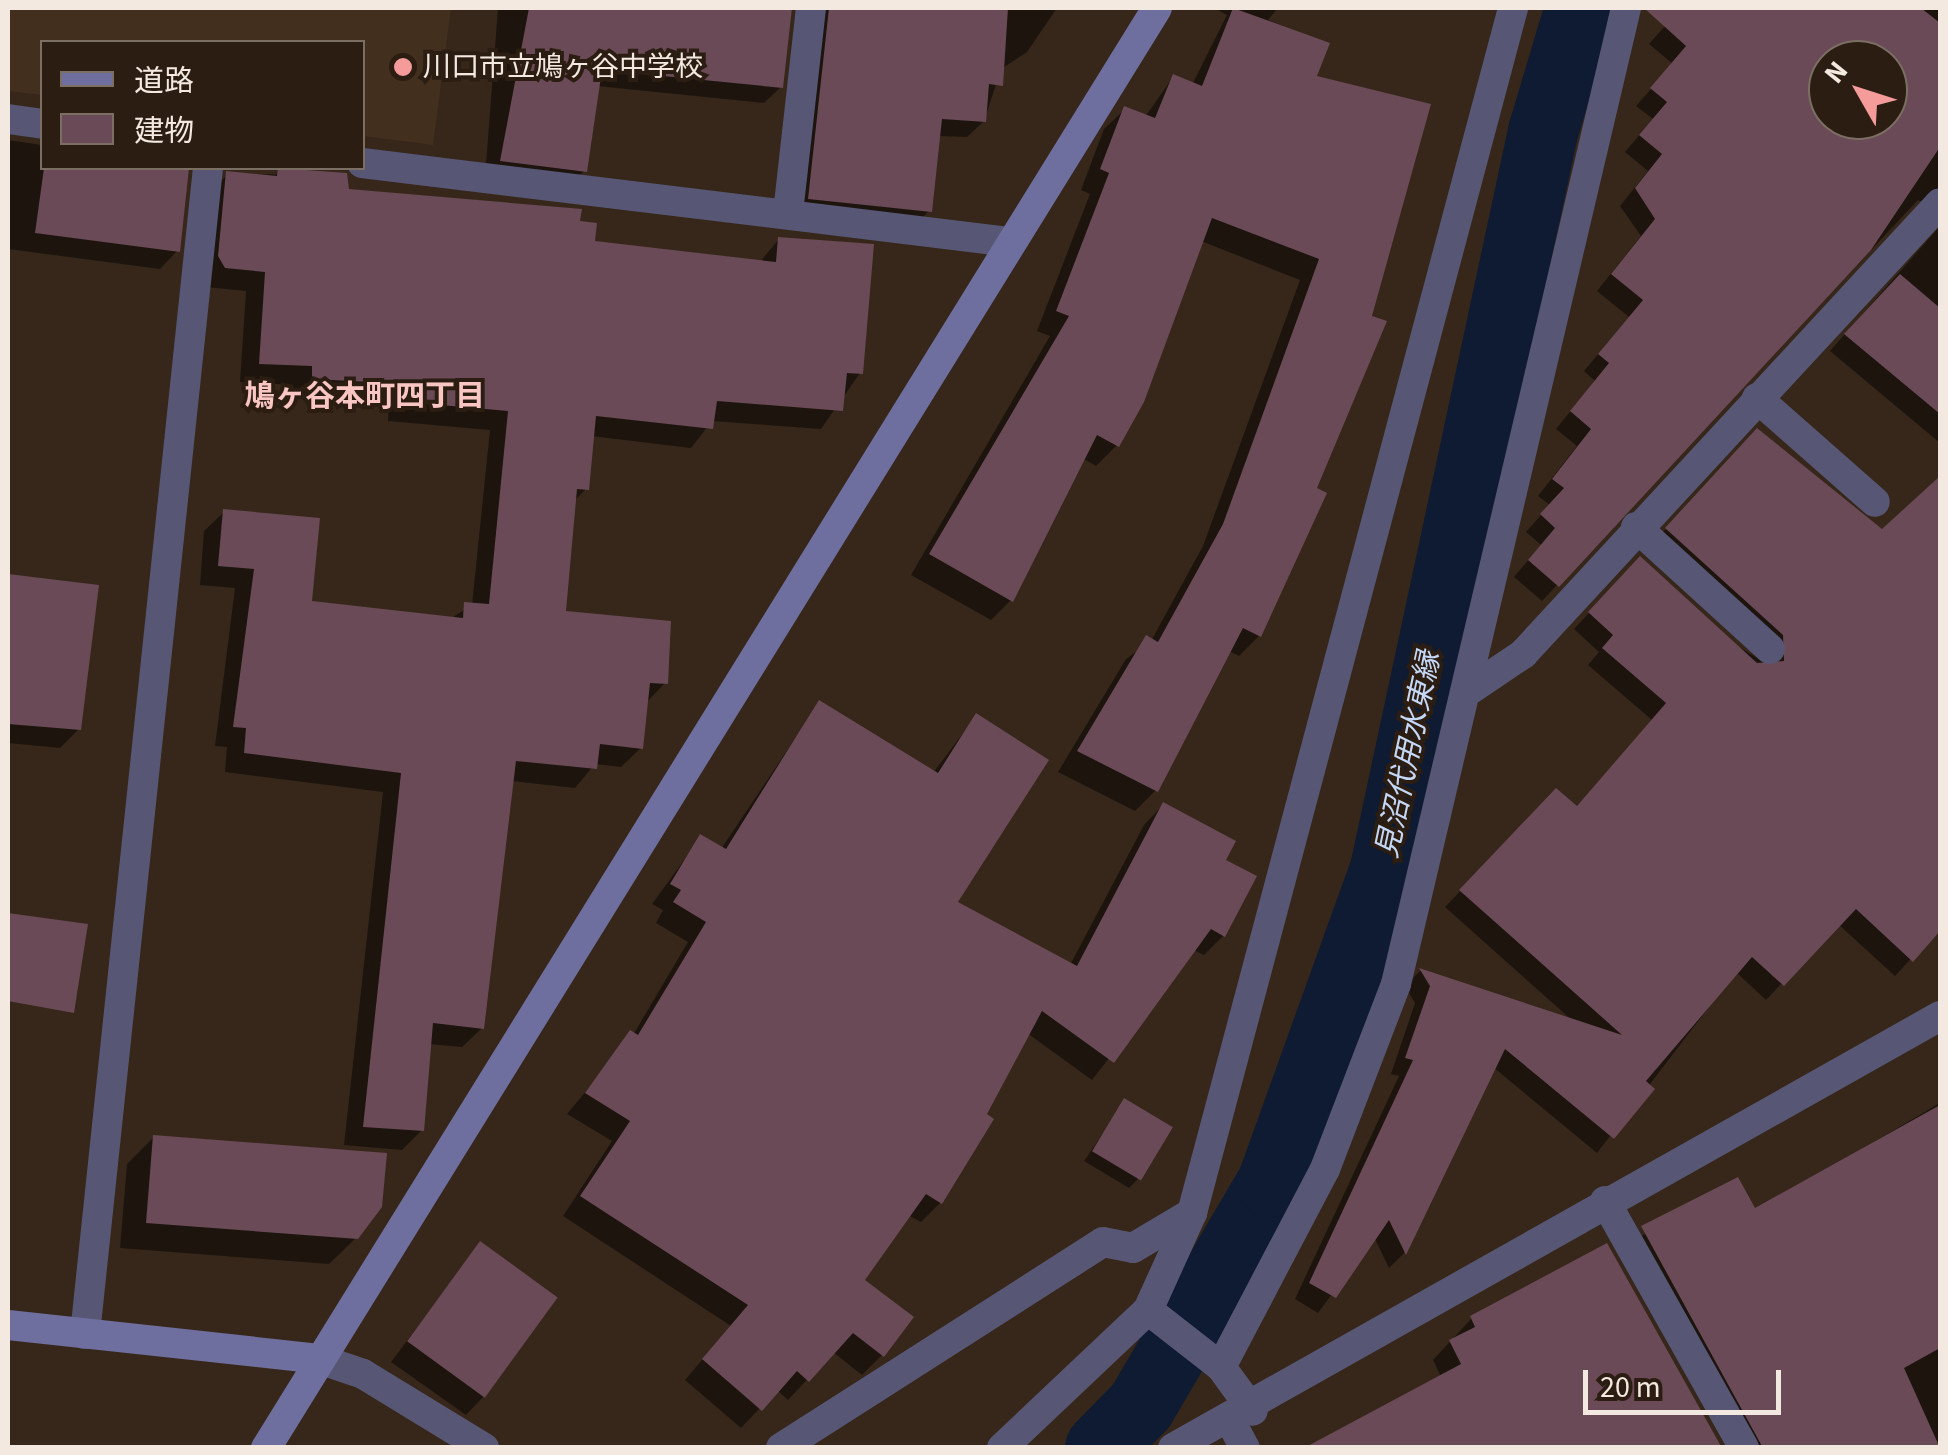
<!DOCTYPE html>
<meta charset="utf-8">
<style>
body{margin:0}
#map{position:relative;width:1948px;height:1455px;overflow:hidden;background:#36271a;font-family:"Source Sans 3","Noto Sans JP",sans-serif}
div>[style]{position:absolute}
[style*='--x']{left:calc(var(--x)*1px);top:calc(var(--y)*1px);width:calc(var(--w)*1px);rotate:calc(var(--a)*1deg)}
.built>*{inset:0;background:#422f1d}
.shadow>*{inset:0;background:#0007}
.canal>*{height:70px;margin:-35px;padding:0 35px;transform-origin:35px;border-radius:35px;background:#0e1b32}
.building>*{inset:0;background:#6a4a56;transform-origin:0 0}
.lane>*{height:30px;margin:-15px;padding:0 15px;transform-origin:15px;border-radius:15px;background:#575775}
.street>*{height:30px;margin:-15px;padding:0 15px;transform-origin:15px;border-radius:15px;background:#575775}
.secondary>*{height:30px;margin:-15px;padding:0 15px;transform-origin:15px;border-radius:15px;background:#6f6f9f}
.dots>*{width:28px;height:28px;translate:-50% -50%;box-sizing:border-box;border:5px solid #2b1d11;border-radius:50%}
span{translate:-50% -50%;white-space:nowrap;text-align:center;line-height:1.15;-webkit-text-stroke:8px #2b1d11;paint-order:stroke}
.poi-label{font-size:28px;color:#f3e9e1}
.left{translate:0 -50%;text-align:left}
.neighbourhood-label{font-size:30px;color:#fac6c4;font-weight:700}
.water-label{font-size:30px;color:#c5d7f6;font-style:italic}
.frame{position:absolute;inset:0;border:10px solid #f3e9e1;pointer-events:none}
.legend{position:absolute;left:40px;top:40px;width:325px;height:130px;box-sizing:border-box;background:#2b1d11;border:2px solid #7b6f64;margin:0;padding:12px 18px;list-style:none;font-size:30px;color:#f3e9e1}
.legend li{display:flex;align-items:center;gap:20px;height:50px}
.legend b{width:50px;border:2px solid #7b6f64}
.north{position:absolute;left:1808px;top:40px;width:100px;height:100px;box-sizing:border-box;background:#2b1d11;border:2px solid #7b6f64;border-radius:50%;rotate:309deg;font-size:28px;font-weight:700;line-height:40px;text-align:center;color:#f3e9e1}
.north::after{content:'';display:block;margin:auto;width:35px;height:45px;background:#f59b9a;clip-path:polygon(50% 0,100% 100%,50% 72%,0 100%)}
.scale{position:absolute;left:1583px;top:1370px;width:198px;height:45px;box-sizing:border-box;border:5px solid #f3e9e1;border-top:0;padding-left:12px;font-size:30px;line-height:35px;white-space:nowrap;color:#f3e9e1;-webkit-text-stroke:8px #2b1d11;paint-order:stroke}
</style>
<div id="map">
<div class="built">
<div style="clip-path:polygon(8px 8px,451px 8px,433px 145px,363px 136px,362px 42px,42px 42px,42px 95px,8px 91px)"></div>
</div>
<div class="shadow">
<div style="clip-path:polygon(498px 8px,792px 8px,781px 87px,764px 103px,597px 86px,585px 170px,568px 187px,485px 177px)"></div>
<div style="clip-path:polygon(799px 8px,1057px 8px,1027px 52px,1001px 69px,984px 121px,967px 137px,938px 136px,929px 211px,913px 227px,793px 214px)"></div>
<div style="clip-path:polygon(1214px 8px,1278px 8px,1268px 20px,1326px 44px,1313px 78px,1427px 106px,1313px 490px,1259px 636px,1239px 656px,1229px 651px,1156px 790px,1135px 811px,1058px 772px,1126px 659px,1151px 641px,1203px 546px,1300px 280px,1201px 241px,1117px 445px,1096px 466px,1082px 458px,1011px 600px,991px 620px,911px 575px,1050px 336px,1037px 331px,1090px 194px,1081px 190px,1104px 129px,1125px 109px,1145px 117px,1173px 77px,1192px 85px,1227px 15px)"></div>
<div style="clip-path:polygon(evenodd,1681px 8px,1940px 8px,1940px 211px,1918px 200px,1542px 601px,1514px 577px,1541px 545px,1526px 532px,1550px 505px,1538px 496px,1577px 446px,1556px 429px,1595px 381px,1584px 371px,1629px 317px,1597px 291px,1641px 236px,1620px 206px,1648px 171px,1625px 152px,1653px 119px,1636px 106px,1673px 64px,1649px 44px,1681px 8px,1828px 60px,1888px 60px,1888px 120px,1828px 120px,1828px 60px)"></div>
<div style="clip-path:polygon(8px 140px,42px 145px,42px 168px,186px 170px,178px 250px,160px 269px,8px 249px)"></div>
<div style="clip-path:polygon(228px 174px,344px 175px,347px 191px,577px 223px,592px 243px,759px 263px,779px 239px,860px 373px,821px 429px,712px 421px,691px 448px,591px 436px,586px 489px,573px 502px,563px 613px,665px 683px,646px 703px,641px 748px,621px 767px,595px 764px,575px 788px,511px 781px,482px 1028px,462px 1047px,429px 1044px,422px 1130px,402px 1150px,344px 1145px,383px 792px,225px 772px,227px 747px,215px 746px,235px 588px,200px 585px,204px 531px,224px 512px,309px 604px,450px 619px,472px 605px,490px 430px,388px 421px,389px 403px,293px 398px,293px 385px,240px 382px,246px 291px,206px 287px,208px 194px)"></div>
<div style="clip-path:polygon(1940px 226px,1940px 443px,1830px 351px)"></div>
<div style="clip-path:polygon(1742px 447px,1882px 533px,1940px 476px,1940px 621px,1927px 637px,1940px 648px,1940px 927px,1895px 976px,1838px 924px,1766px 1000px,1736px 972px,1597px 1153px,1493px 1067px,1404px 1253px,1389px 1268px,1374px 1237px,1318px 1313px,1295px 1299px,1399px 1076px,1391px 1074px,1415px 1003px,1405px 986px,1420px 971px,1574px 1022px,1445px 907px,1556px 791px,1576px 808px,1652px 720px,1588px 665px,1599px 652px,1574px 629px,1624px 575px,1773px 668px,1651px 545px)"></div>
<div style="clip-path:polygon(8px 577px,96px 587px,79px 729px,60px 748px,8px 743px)"></div>
<div style="clip-path:polygon(819px 703px,933px 773px,976px 716px,954px 903px,1070px 965px,1144px 825px,1163px 805px,1223px 862px,1223px 936px,1204px 955px,1193px 950px,1092px 1080px,1027px 1033px,940px 1203px,921px 1222px,908px 1215px,862px 1281px,882px 1355px,862px 1375px,833px 1352px,788px 1400px,777px 1390px,741px 1428px,685px 1380px,731px 1326px,563px 1216px,612px 1141px,567px 1114px,633px 1035px,688px 942px,656px 923px,663px 910px,652px 904px,701px 837px,721px 849px)"></div>
<div style="clip-path:polygon(1125px 1101px,1138px 1179px,1129px 1188px,1084px 1161px)"></div>
<div style="clip-path:polygon(1940px 1103px,1940px 1448px,1738px 1448px,1624px 1246px,1737px 1181px,1754px 1212px)"></div>
<div style="clip-path:polygon(154px 1137px,357px 1237px,329px 1264px,120px 1248px,127px 1164px)"></div>
<div style="clip-path:polygon(480px 1244px,484px 1396px,466px 1415px,391px 1362px)"></div>
<div style="clip-path:polygon(1472px 1318px,1719px 1448px,1441px 1377px,1433px 1360px)"></div>
</div>
<div class="canal">
<div style="--x:1100;--y:1448;--w:59;--a:-45.7"></div>
<div style="--x:1141;--y:1406;--w:259;--a:-59.6"></div>
<div style="--x:1272;--y:1183;--w:334;--a:-70.2"></div>
<div style="--x:1385;--y:869;--w:754;--a:-77.9"></div>
<div style="--x:1543;--y:132;--w:129;--a:-73.4"></div>
</div>
<div class="building">
<div style="clip-path:polygon(529px 8px,792px 8px,783px 88px,602px 70px,587px 172px,500px 161px)"></div>
<div style="clip-path:polygon(829px 8px,1008px 8px,1003px 86px,989px 84px,986px 122px,942px 119px,932px 212px,808px 199px)"></div>
<div style="clip-path:polygon(1233px 8px,1330px 43px,1317px 76px,1431px 104px,1372px 316px,1387px 321px,1317px 488px,1327px 493px,1261px 637px,1243px 628px,1158px 792px,1077px 751px,1146px 635px,1158px 642px,1223px 524px,1319px 259px,1212px 218px,1144px 402px,1119px 447px,1097px 435px,1013px 602px,929px 554px,1069px 316px,1056px 311px,1109px 173px,1100px 169px,1124px 106px,1155px 118px,1173px 74px,1202px 86px)"></div>
<div style="clip-path:polygon(evenodd,1644px 8px,1921px 8px,1940px 23px,1940px 147px,1871px 250px,1559px 587px,1528px 560px,1555px 528px,1540px 514px,1564px 488px,1552px 479px,1591px 429px,1570px 411px,1609px 363px,1598px 354px,1643px 300px,1611px 274px,1655px 219px,1635px 188px,1662px 154px,1639px 135px,1667px 102px,1650px 88px,1686px 46px,1644px 8px,1828px 60px,1888px 60px,1888px 120px,1828px 120px,1828px 60px)"></div>
<div style="clip-path:polygon(44px 168px,189px 168px,180px 252px,35px 233px)"></div>
<div style="clip-path:polygon(278px 168px,347px 173px,349px 189px,582px 209px,580px 221px,597px 223px,595px 241px,776px 262px,778px 237px,874px 244px,863px 374px,847px 373px,843px 411px,717px 401px,713px 429px,596px 416px,589px 490px,577px 489px,566px 611px,671px 621px,668px 684px,650px 683px,643px 749px,600px 744px,597px 769px,516px 761px,484px 1029px,433px 1023px,424px 1131px,363px 1127px,401px 773px,244px 753px,246px 728px,233px 727px,254px 569px,218px 566px,223px 509px,320px 518px,312px 601px,463px 618px,464px 602px,489px 604px,508px 411px,406px 402px,408px 384px,312px 379px,312px 366px,259px 364px,265px 272px,225px 268px,218px 256px,226px 171px,277px 176px)"></div>
<div style="clip-path:polygon(1900px 274px,1940px 308px,1940px 414px,1844px 334px)"></div>
<div style="clip-path:polygon(1757px 428px,1882px 529px,1940px 476px,1940px 931px,1913px 962px,1856px 909px,1784px 986px,1752px 957px,1646px 1081px,1655px 1089px,1614px 1139px,1505px 1049px,1406px 1255px,1389px 1220px,1336px 1298px,1309px 1283px,1413px 1060px,1405px 1058px,1430px 986px,1419px 968px,1622px 1035px,1459px 890px,1556px 788px,1577px 806px,1666px 703px,1602px 648px,1613px 635px,1588px 612px,1640px 556px,1757px 663px,1784px 661px,1783px 635px,1665px 528px)"></div>
<div style="clip-path:polygon(8px 574px,99px 585px,81px 730px,8px 724px)"></div>
<div style="clip-path:polygon(819px 700px,938px 773px,976px 713px,1049px 760px,958px 902px,1077px 966px,1163px 802px,1236px 841px,1226px 860px,1257px 876px,1225px 937px,1211px 929px,1114px 1063px,1042px 1011px,987px 1114px,994px 1119px,942px 1204px,926px 1194px,865px 1280px,914px 1317px,884px 1357px,853px 1333px,809px 1382px,797px 1371px,762px 1411px,702px 1359px,748px 1305px,580px 1196px,630px 1121px,585px 1093px,630px 1030px,638px 1035px,706px 922px,673px 902px,681px 890px,670px 884px,700px 834px,726px 849px)"></div>
<div style="clip-path:polygon(8px 913px,88px 924px,74px 1013px,8px 1001px)"></div>
<div style="left:1124px;top:1098px;width:57px;height:62px;rotate:31deg"></div>
<div style="clip-path:polygon(1940px 1105px,1940px 1348px,1904px 1368px,1940px 1448px,1763px 1448px,1641px 1226px,1738px 1177px,1755px 1208px)"></div>
<div style="clip-path:polygon(153px 1135px,387px 1153px,382px 1207px,358px 1239px,146px 1223px)"></div>
<div style="left:480px;top:1241px;width:96px;height:124px;rotate:36deg"></div>
<div style="clip-path:polygon(1607px 1243px,1722px 1448px,1304px 1448px,1461px 1364px,1449px 1340px,1475px 1327px,1470px 1316px)"></div>
</div>
<div class="lane">
<div style="--x:1757;--y:398;--w:157;--a:41.4"></div>
<div style="--x:1636;--y:527;--w:181;--a:42.3"></div>
<div style="--x:319;--y:1359;--w:46;--a:18.8"></div>
<div style="--x:363;--y:1374;--w:142;--a:31.4"></div>
<div style="--x:1231;--y:1422;--w:30;--a:62"></div>
<div style="--x:781;--y:1448;--w:382;--a:-32.6"></div>
<div style="--x:1103;--y:1242;--w:31;--a:11"></div>
<div style="--x:1133;--y:1248;--w:69;--a:-30.7"></div>
</div>
<div class="street">
<div style="--x:8;--y:119;--w:34;--a:8"></div>
<div style="--x:362;--y:163;--w:653;--a:6.95"></div>
<div style="--x:788;--y:213;--w:206;--a:-83.6"></div>
<div style="--x:1471;--y:689;--w:63;--a:-33.9"></div>
<div style="--x:1523;--y:654;--w:614;--a:-47.24"></div>
<div style="--x:1605;--y:1201;--w:283;--a:60.6"></div>
<div style="--x:1148;--y:1310;--w:93;--a:38"></div>
<div style="--x:1221;--y:1367;--w:54;--a:54"></div>
<div style="--x:85;--y:1334;--w:1172;--a:-83.98"></div>
<div style="--x:1221;--y:1367;--w:224;--a:-62.3"></div>
<div style="--x:1325;--y:1169;--w:198;--a:-69"></div>
<div style="--x:1396;--y:984;--w:1003;--a:-76.74"></div>
<div style="--x:1002;--y:1448;--w:201;--a:-43.4"></div>
<div style="--x:1148;--y:1310;--w:107;--a:-65.6"></div>
<div style="--x:1192;--y:1213;--w:1247;--a:-75.08"></div>
<div style="--x:1173;--y:1448;--w:880;--a:-29.39"></div>
</div>
<div class="secondary">
<div style="--x:8;--y:1325;--w:313;--a:6.2"></div>
<div style="--x:266;--y:1448;--w:1693;--a:-58.25"></div>
</div>
<div class="dots">
<div style="left:403px;top:67px;background:#f59b9a"></div>
</div>
<div class="poi-label">
<span class="left" style="left:423px;top:67px">川口市立鳩ヶ谷中学校</span>
</div>
<div class="neighbourhood-label">
<span style="left:365px;top:397px">鳩ヶ谷本町四丁目</span>
</div>
<div class="water-label">
<span style="left:1409px;top:755px;rotate:-78deg">見沼代用水東縁</span>
</div>
<div class="frame"></div>
<ul class="legend">
<li><b style="height:12px;background:#6f6f9f"></b>道路</li>
<li><b style="height:28px;background:#6a4a56"></b>建物</li>
</ul>
<div class="north">N</div>
<div class="scale">20 m</div>
</div>
